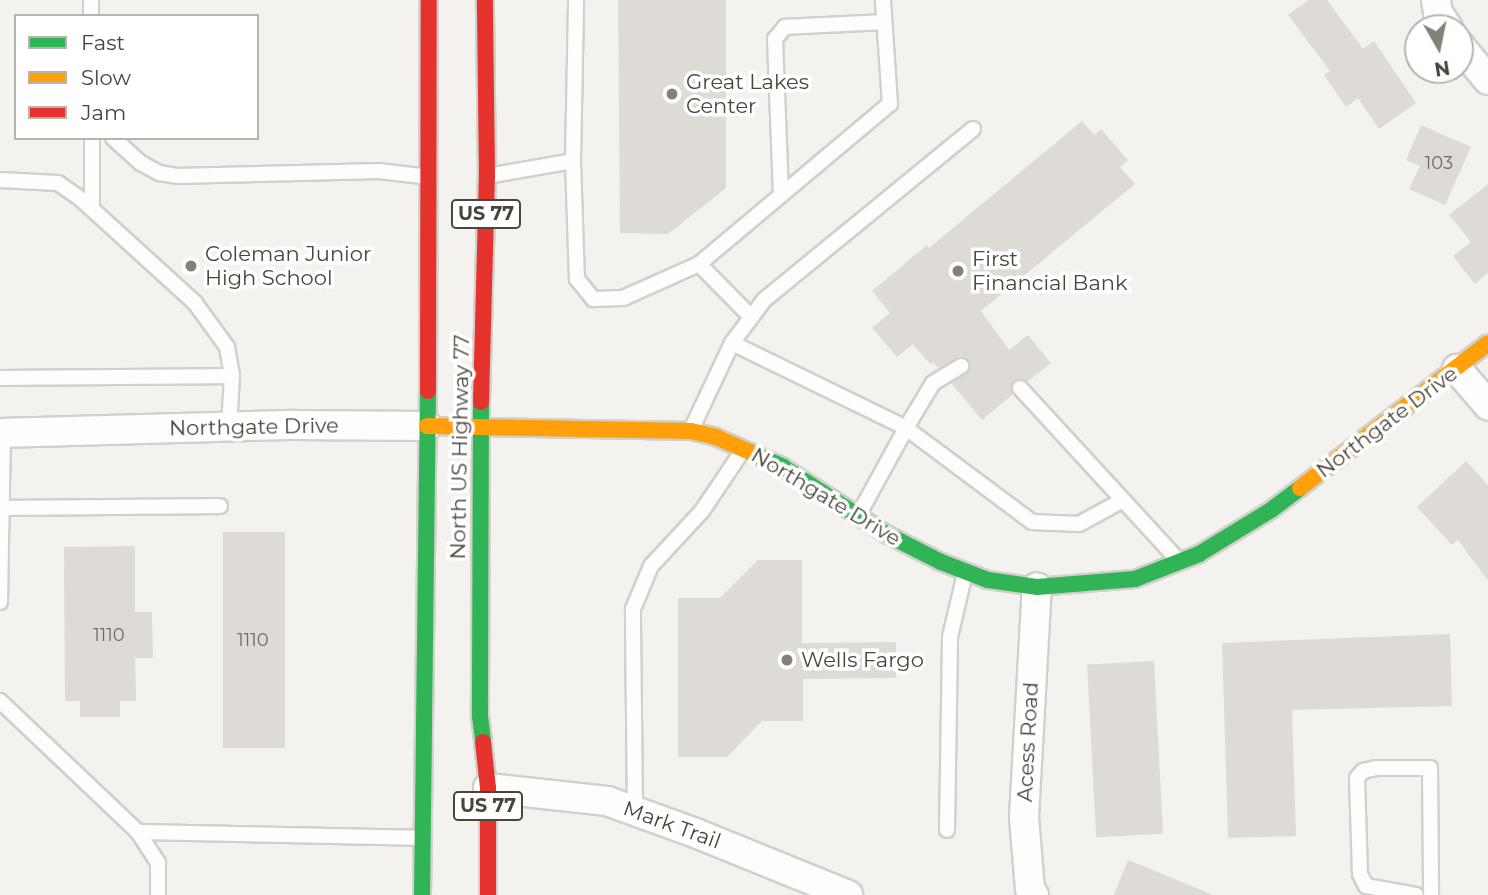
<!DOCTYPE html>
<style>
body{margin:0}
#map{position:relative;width:1488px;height:895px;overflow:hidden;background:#f4f2ee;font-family:Montserrat,sans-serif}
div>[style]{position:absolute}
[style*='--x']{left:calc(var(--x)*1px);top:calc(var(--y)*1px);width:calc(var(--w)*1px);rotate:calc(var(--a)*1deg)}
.building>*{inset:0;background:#dedbd6;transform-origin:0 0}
.roads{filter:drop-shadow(2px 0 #d2d0cb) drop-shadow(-2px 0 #d2d0cb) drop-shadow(0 2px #d2d0cb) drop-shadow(0 -2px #d2d0cb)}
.lane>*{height:14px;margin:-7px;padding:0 7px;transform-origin:7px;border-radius:7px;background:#fdfdfc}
.street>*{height:28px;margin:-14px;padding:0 14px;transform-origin:14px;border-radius:14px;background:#fdfdfc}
.fast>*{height:16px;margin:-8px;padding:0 8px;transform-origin:8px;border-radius:8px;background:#30b455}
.slow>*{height:16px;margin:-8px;padding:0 8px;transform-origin:8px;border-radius:8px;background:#ff9f0a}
.jam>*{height:16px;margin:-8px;padding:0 8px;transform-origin:8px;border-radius:8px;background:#e5322d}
.dots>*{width:19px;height:19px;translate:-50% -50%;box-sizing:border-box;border:4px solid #fff;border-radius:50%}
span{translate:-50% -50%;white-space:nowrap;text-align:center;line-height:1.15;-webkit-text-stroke:7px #fff;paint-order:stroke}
.number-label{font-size:18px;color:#706a61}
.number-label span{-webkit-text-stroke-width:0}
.shield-label span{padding:2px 5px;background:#fff;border:2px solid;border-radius:5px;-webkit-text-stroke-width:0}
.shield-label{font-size:19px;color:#4b4439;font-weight:700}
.poi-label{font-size:21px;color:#4b4439}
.left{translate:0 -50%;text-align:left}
.street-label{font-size:21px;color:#4b4439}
.legend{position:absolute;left:14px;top:14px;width:245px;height:126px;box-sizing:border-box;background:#fff;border:2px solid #b7b4b0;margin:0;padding:9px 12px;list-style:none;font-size:21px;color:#4b4439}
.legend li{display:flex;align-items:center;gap:14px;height:35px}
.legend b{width:35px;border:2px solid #b7b4b0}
.north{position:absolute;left:1404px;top:14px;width:70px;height:70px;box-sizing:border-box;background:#fff;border:2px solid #b7b4b0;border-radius:50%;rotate:171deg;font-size:19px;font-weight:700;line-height:28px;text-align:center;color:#4b4439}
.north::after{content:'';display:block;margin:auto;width:24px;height:32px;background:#868178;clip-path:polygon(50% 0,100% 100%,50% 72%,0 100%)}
</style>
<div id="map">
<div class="building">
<div style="clip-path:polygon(618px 0,726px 0,726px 188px,668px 234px,620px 233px)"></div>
<div style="clip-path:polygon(1309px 0,1327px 0,1363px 49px,1374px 41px,1416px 103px,1379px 129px,1358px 98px,1346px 107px,1324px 75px,1330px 71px,1288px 15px)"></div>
<div style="clip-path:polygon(1082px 121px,1094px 135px,1101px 129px,1128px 160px,1120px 167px,1135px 184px,981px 311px,1009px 350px,1028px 335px,1051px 363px,1027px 382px,1022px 379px,1014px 381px,1011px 386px,1013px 394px,982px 420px,951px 383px,969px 371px,969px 360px,960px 356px,939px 368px,933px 362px,930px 364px,913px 344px,897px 357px,872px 328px,890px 313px,872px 291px,927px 245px,929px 248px)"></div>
<div style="clip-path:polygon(1421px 125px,1471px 147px,1445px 205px,1409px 189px,1420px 166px,1406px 160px)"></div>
<div style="clip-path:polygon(1488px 184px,1488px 273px,1475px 284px,1453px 256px,1471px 242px,1449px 215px)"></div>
<div style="clip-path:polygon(1466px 461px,1488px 485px,1488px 581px,1458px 540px,1452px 545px,1417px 507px)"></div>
<div style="left:223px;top:532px;width:62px;height:216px"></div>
<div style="clip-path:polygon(135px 546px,135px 612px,152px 612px,153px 658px,135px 658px,136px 701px,120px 701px,120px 717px,80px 717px,80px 701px,65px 701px,64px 547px)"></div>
<div style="clip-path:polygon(758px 560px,802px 560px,802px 643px,896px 642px,896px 678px,803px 679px,803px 721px,762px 721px,727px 757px,678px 757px,678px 598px,720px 598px)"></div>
<div style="clip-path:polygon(1450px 634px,1452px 706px,1292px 710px,1296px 836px,1228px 838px,1222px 643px)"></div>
<div style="left:1154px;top:661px;width:173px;height:67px;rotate:87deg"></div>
<div style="clip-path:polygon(1128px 860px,1211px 894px,1211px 895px,1114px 895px)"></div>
</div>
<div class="roads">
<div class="lane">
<div style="--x:91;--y:0;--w:16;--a:90"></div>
<div style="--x:92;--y:138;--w:71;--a:90"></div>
<div style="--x:113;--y:138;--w:38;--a:42"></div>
<div style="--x:141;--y:163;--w:21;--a:29"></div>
<div style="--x:159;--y:173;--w:18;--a:9"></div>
<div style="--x:177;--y:176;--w:202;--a:-1.4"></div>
<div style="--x:379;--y:171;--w:50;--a:6.8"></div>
<div style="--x:573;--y:161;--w:118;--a:88.1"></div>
<div style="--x:577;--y:279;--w:26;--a:51"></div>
<div style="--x:593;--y:299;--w:30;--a:-2"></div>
<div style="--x:623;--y:298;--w:83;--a:-24.1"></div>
<div style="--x:699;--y:264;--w:74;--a:45.5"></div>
<div style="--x:488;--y:176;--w:86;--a:-10"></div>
<div style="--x:573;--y:161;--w:161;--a:-88.9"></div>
<div style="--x:0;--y:180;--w:58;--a:3"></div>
<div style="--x:58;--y:183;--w:29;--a:35"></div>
<div style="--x:82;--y:200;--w:153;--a:42.3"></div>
<div style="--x:195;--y:303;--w:54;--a:54"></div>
<div style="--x:227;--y:347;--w:29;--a:80"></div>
<div style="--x:232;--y:376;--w:51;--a:93.4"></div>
<div style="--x:781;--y:195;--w:156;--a:-92.2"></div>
<div style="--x:775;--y:39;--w:16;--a:-50"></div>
<div style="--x:785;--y:27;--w:99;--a:-2.9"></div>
<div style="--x:699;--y:264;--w:249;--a:-40"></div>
<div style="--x:890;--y:104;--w:104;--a:-93.9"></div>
<div style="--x:732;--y:343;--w:194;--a:26"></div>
<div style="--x:906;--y:428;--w:52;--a:-59"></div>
<div style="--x:933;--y:383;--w:33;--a:-31"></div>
<div style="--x:0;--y:378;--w:232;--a:-0.5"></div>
<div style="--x:1020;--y:388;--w:234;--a:47.4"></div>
<div style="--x:691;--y:430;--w:96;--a:-64.8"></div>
<div style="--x:732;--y:343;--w:54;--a:-53.3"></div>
<div style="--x:764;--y:300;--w:270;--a:-39.3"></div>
<div style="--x:2;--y:508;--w:218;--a:-0.5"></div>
<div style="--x:859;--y:514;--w:98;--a:-61.3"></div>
<div style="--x:906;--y:428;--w:157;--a:36.7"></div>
<div style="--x:1032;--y:522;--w:47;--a:2.4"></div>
<div style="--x:1079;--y:524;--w:50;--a:-28.6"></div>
<div style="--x:0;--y:602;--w:169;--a:-89"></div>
<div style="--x:0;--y:701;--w:190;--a:43.5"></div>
<div style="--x:138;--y:832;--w:37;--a:57"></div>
<div style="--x:158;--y:863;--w:32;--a:90"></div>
<div style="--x:635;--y:811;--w:202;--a:-90.6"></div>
<div style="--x:633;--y:609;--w:47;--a:-67.3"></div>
<div style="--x:651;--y:566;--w:75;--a:-47.2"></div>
<div style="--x:702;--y:511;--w:73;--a:-56.1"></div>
<div style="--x:947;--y:830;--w:193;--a:-89.1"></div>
<div style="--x:950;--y:637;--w:66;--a:-76.8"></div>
<div style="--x:138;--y:832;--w:282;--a:1.2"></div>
<div style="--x:1416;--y:895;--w:51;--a:-169.8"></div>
<div style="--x:1366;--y:886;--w:13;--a:-117"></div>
<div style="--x:1360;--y:874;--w:96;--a:-91.8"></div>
<div style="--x:1357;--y:778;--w:9;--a:-49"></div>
<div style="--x:1363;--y:771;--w:13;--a:-13"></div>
<div style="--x:1376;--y:768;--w:54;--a:0"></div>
<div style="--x:1430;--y:768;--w:127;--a:89.5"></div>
</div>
<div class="street">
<div style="--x:1436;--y:0;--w:13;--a:81"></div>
<div style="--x:1438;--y:13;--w:18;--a:56"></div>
<div style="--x:1460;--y:46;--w:44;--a:50.5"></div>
<div style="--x:1457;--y:369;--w:48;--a:49.3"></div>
<div style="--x:0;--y:433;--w:295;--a:-1.6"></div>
<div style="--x:295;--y:425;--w:132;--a:0.4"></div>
<div style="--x:488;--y:788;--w:120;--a:6.2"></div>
<div style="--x:607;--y:801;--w:97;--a:19.9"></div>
<div style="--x:698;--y:834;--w:162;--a:22.1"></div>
<div style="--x:1034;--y:895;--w:7;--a:-124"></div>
<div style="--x:1030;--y:889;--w:72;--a:-94.8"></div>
<div style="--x:1024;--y:817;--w:230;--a:-86.8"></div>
</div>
<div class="fast">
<div style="--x:481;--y:402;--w:314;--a:90.2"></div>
<div style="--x:480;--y:716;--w:26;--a:83"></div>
<div style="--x:750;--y:452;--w:36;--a:24"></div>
<div style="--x:783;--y:467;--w:123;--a:33"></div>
<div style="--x:886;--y:534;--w:62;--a:27"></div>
<div style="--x:941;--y:562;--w:50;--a:21"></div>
<div style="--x:988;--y:580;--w:49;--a:8.1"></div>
<div style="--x:1037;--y:587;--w:98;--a:-4.7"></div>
<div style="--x:1135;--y:579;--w:69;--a:-21.3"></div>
<div style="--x:1199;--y:554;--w:84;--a:-31.4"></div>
<div style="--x:1271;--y:510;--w:36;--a:-37"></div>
<div style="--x:422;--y:895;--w:504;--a:-89.32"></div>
</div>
<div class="slow">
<div style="--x:427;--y:426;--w:264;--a:1.1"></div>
<div style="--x:691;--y:431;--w:26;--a:13"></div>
<div style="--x:716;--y:437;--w:37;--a:24"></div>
<div style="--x:1300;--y:488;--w:237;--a:-37.6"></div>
</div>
<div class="jam">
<div style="--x:428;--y:391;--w:391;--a:-89.9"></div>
<div style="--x:481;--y:402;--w:226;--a:-88.5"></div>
<div style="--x:487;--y:176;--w:176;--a:-90.7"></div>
<div style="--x:483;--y:742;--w:46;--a:83.8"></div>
<div style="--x:488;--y:788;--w:107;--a:90"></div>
</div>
</div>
<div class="dots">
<div style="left:672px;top:94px;background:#868178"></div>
<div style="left:191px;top:266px;background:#868178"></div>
<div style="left:958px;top:271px;background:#868178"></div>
<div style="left:787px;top:660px;background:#868178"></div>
</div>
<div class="number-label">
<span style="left:1439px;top:163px">103</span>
<span style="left:109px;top:635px">1110</span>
<span style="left:253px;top:640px">1110</span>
</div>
<div class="shield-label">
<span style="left:486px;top:214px">US 77</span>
<span style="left:488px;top:806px">US 77</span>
</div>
<div class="poi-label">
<span class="left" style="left:686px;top:94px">Great Lakes<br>Center</span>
<span class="left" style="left:205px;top:266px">Coleman Junior<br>High School</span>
<span class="left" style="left:972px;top:271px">First<br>Financial Bank</span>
<span class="left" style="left:801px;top:660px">Wells Fargo</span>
</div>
<div class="street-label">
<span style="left:1387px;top:422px;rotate:-37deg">Northgate Drive</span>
<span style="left:254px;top:427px;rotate:-1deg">Northgate Drive</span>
<span style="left:460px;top:447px;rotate:-89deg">North US Highway 77</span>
<span style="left:826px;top:497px;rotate:31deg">Northgate Drive</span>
<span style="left:1028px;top:742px;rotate:-87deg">Acess Road</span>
<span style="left:672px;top:825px;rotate:20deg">Mark Trail</span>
</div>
<ul class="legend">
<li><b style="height:9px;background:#30b455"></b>Fast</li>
<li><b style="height:9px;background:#ff9f0a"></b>Slow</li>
<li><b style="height:9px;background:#e5322d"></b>Jam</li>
</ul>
<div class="north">N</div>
</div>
